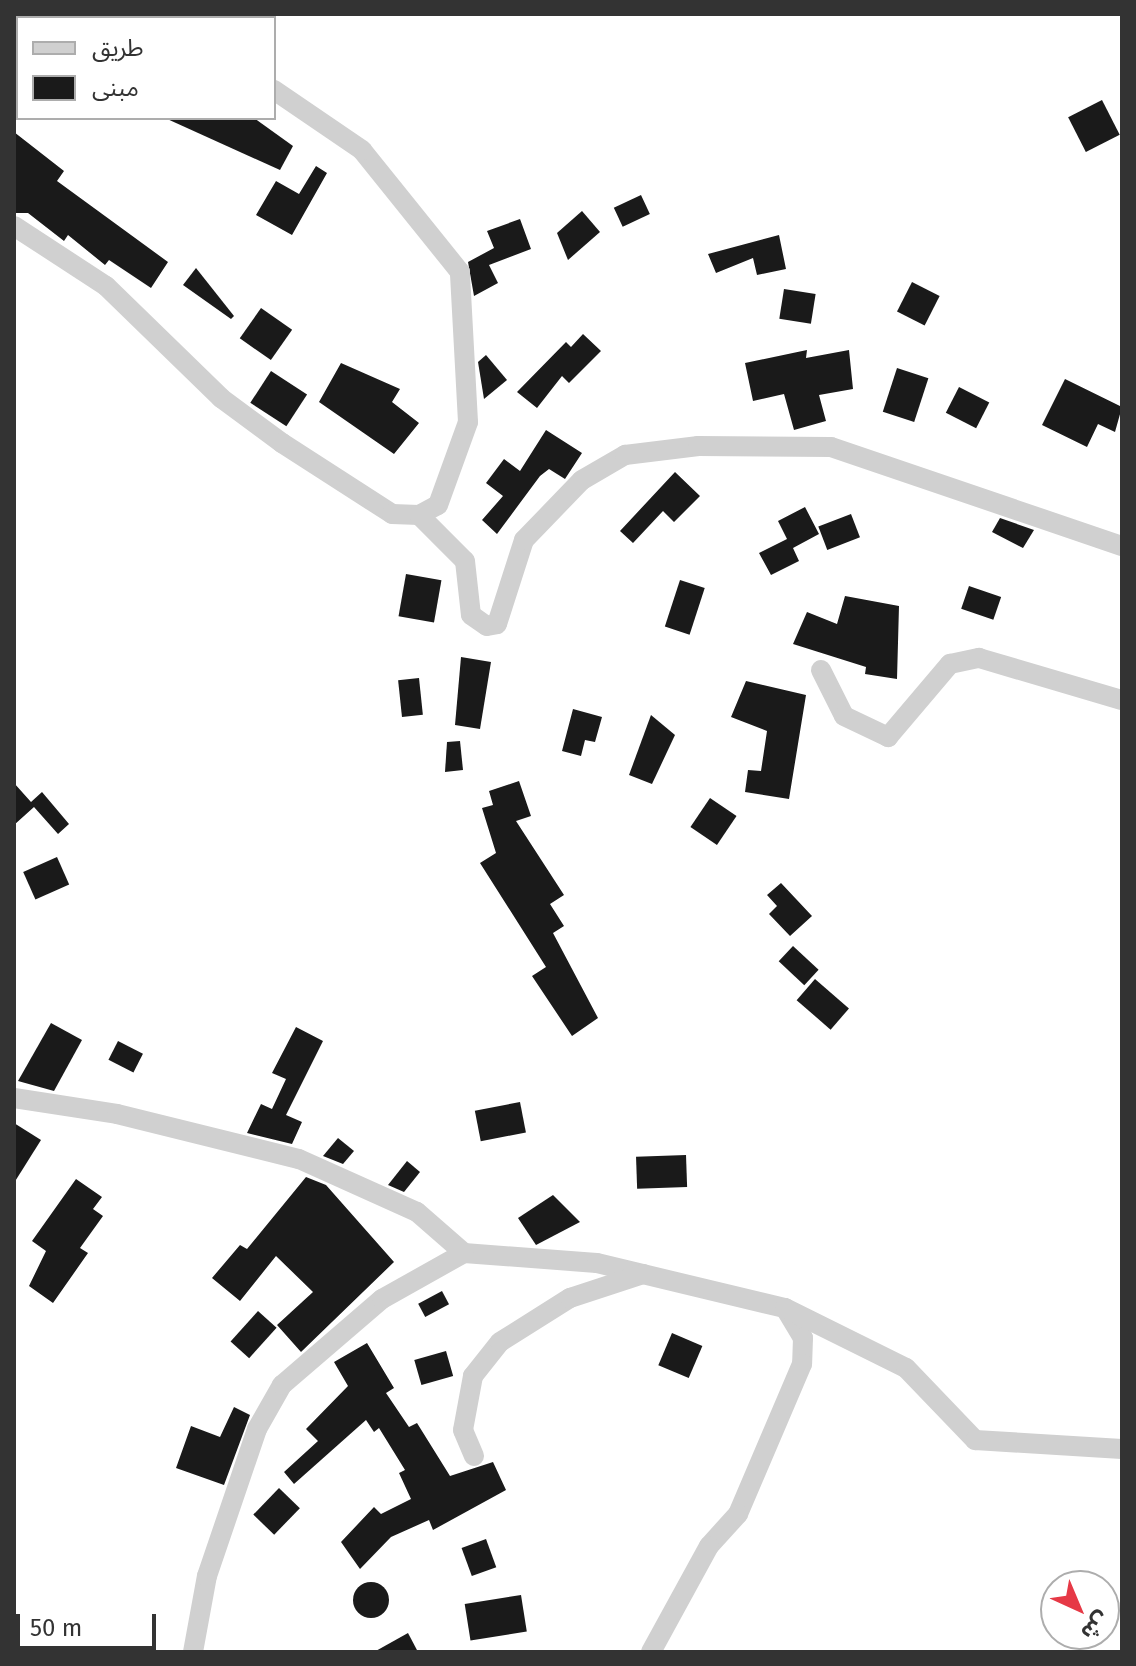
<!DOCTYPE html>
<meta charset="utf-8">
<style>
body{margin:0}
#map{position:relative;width:1136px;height:1666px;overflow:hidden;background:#fff;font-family:"Fira Sans","Noto Sans Arabic",sans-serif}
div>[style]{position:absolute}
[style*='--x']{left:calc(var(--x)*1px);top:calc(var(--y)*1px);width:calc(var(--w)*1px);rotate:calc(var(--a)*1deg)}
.building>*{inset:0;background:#1a1a1a;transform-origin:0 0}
.round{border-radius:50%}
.minor>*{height:20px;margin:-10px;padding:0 10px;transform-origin:10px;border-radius:10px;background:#d0d0d0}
span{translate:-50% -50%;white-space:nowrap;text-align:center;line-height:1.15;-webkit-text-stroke:8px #fff;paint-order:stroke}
.frame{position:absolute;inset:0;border:16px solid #333;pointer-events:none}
.legend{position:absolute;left:16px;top:16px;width:260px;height:104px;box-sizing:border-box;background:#fff;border:2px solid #adadad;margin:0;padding:10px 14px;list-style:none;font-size:24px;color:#333}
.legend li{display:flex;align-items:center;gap:16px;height:40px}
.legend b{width:40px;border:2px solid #adadad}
.north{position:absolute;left:1040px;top:1570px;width:80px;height:80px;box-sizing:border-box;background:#fff;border:2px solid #adadad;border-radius:50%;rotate:136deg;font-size:22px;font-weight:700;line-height:32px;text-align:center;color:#333}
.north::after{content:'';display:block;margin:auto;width:28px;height:36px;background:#e63946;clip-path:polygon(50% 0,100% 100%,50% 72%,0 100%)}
.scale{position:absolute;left:16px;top:1614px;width:140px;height:36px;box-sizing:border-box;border:4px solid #333;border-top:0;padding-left:10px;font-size:24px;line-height:28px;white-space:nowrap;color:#333;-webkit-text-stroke:6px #fff;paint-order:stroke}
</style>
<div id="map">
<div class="building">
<div style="left:1102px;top:100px;width:39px;height:38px;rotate:63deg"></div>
<div style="clip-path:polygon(165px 118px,254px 118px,293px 146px,280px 170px)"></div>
<div style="clip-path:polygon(14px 132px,64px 171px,57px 181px,168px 262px,151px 288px,109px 260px,105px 265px,68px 235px,64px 241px,28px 213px,14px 213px)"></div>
<div style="clip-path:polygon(316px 166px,327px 173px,292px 235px,256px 215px,276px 181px,299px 194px)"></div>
<div style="left:641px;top:195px;width:21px;height:30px;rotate:65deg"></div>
<div style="clip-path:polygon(582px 211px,600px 232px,568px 260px,557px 233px)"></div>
<div style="clip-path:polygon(520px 219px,531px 249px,489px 265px,498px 283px,474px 296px,468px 262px,494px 248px,487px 231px)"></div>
<div style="clip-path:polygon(779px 235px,786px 269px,757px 275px,753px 258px,716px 273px,708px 254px)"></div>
<div style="clip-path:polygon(196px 268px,234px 316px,231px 319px,183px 285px)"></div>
<div style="left:912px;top:282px;width:31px;height:33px;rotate:27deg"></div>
<div style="left:784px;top:289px;width:32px;height:30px;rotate:9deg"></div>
<div style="left:261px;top:308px;width:38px;height:37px;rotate:35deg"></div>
<div style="clip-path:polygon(583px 334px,601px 351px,569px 383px,562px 376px,537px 408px,517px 392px,566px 342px,571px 347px)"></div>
<div style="clip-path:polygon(807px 350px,806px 358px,849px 350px,853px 389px,819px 395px,826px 421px,794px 430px,784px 394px,753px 401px,745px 363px)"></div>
<div style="clip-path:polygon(486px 355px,507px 380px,484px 399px,478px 362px)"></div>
<div style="clip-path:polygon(341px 363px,400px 389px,392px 402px,419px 423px,394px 454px,319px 402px)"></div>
<div style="left:897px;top:368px;width:33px;height:46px;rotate:18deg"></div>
<div style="left:271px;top:371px;width:43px;height:38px;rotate:33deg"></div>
<div style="clip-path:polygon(1065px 379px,1122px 407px,1115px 432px,1098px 424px,1087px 447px,1042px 425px)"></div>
<div style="left:959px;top:387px;width:34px;height:29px;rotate:27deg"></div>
<div style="clip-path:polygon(546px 430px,582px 453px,565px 479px,549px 469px,540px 476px,497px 534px,482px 520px,503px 496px,486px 483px,504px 459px,520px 471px)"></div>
<div style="clip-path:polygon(675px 472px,700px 496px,674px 522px,663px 511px,633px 543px,620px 531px)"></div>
<div style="clip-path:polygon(805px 507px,819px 534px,793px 548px,799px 561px,771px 575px,759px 553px,787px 539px,778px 521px)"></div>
<div style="left:851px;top:514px;width:25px;height:35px;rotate:69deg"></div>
<div style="clip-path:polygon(1000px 518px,1034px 530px,1023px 548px,992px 532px)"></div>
<div style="left:406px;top:574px;width:36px;height:43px;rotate:10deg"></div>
<div style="left:680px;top:580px;width:26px;height:49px;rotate:18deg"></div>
<div style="left:969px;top:586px;width:34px;height:24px;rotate:19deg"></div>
<div style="clip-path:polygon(845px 596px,899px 606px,897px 679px,865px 674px,866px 667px,793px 644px,807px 612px,837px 624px)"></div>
<div style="clip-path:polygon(461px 657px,491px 662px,480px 729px,455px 725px)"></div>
<div style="left:419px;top:678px;width:37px;height:21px;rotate:84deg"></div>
<div style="clip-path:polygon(746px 681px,806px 695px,789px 799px,745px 792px,748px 770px,761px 771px,767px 731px,731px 717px)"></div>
<div style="clip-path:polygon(573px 709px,602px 717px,595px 742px,585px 740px,581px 756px,562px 751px)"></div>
<div style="clip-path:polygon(651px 715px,675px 735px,652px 784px,629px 775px)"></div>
<div style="clip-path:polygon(460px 741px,463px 770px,445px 772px,447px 742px)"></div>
<div style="clip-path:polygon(519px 781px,531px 816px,516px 821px,564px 895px,550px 904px,564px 926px,553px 933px,598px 1018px,572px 1036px,532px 976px,546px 967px,480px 863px,496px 853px,482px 808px,493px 805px,489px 791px)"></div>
<div style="clip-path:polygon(14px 783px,31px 802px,42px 792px,69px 824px,58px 834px,34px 807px,14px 825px)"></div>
<div style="left:710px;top:798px;width:32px;height:35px;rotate:34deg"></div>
<div style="left:57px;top:857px;width:30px;height:37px;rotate:66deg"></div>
<div style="clip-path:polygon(781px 883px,812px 916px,790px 936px,769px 914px,777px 906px,767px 895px)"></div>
<div style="left:793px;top:946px;width:35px;height:21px;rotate:43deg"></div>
<div style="left:815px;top:979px;width:45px;height:28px;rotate:41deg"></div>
<div style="clip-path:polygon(51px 1023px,82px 1040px,54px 1091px,18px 1081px)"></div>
<div style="clip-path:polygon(296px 1027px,323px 1041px,286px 1115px,302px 1122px,292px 1144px,247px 1133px,261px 1104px,272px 1109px,286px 1079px,272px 1073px)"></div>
<div style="left:118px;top:1041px;width:28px;height:21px;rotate:27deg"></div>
<div style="left:520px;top:1102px;width:31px;height:46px;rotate:79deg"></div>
<div style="clip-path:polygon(14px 1123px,41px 1140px,14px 1183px)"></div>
<div style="clip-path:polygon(338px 1138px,354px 1151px,343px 1164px,323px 1156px)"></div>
<div style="left:686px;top:1155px;width:32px;height:50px;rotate:88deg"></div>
<div style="clip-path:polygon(407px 1161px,420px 1172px,404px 1192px,388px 1185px)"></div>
<div style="clip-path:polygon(306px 1177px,326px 1185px,394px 1262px,301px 1352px,277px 1325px,313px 1292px,276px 1256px,240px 1301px,212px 1278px,240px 1245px,247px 1249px)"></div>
<div style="clip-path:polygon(76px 1179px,102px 1197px,93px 1209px,103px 1216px,80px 1248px,88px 1253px,53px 1303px,29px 1286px,46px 1251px,32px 1241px)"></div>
<div style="clip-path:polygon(553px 1195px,580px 1222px,536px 1245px,518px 1218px)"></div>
<div style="left:442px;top:1291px;width:15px;height:27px;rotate:62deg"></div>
<div style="left:258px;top:1311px;width:25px;height:41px;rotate:42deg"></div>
<div style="left:672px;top:1333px;width:33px;height:35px;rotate:23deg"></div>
<div style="clip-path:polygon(367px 1343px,394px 1388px,386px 1393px,409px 1427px,417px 1423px,450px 1476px,493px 1462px,506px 1490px,433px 1530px,429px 1520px,391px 1537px,360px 1569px,341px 1542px,374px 1507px,381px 1514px,411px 1499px,399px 1473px,405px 1470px,379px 1428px,374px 1432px,366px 1420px,294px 1484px,284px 1472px,318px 1441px,306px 1429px,348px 1386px,334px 1362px)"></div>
<div style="left:446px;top:1351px;width:26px;height:33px;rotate:74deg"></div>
<div style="clip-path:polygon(234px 1407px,250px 1415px,224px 1485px,176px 1468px,191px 1426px,220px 1437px)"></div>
<div style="left:279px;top:1488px;width:29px;height:37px;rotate:44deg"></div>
<div style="left:486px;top:1539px;width:30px;height:26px;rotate:70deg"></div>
<div class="round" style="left:353px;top:1582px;width:36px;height:36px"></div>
<div style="left:521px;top:1595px;width:37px;height:57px;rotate:81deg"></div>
<div style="clip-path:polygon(408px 1633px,418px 1652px,374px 1652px)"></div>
</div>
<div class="minor">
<div style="--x:35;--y:18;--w:11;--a:-22"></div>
<div style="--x:14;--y:32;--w:5;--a:-37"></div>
<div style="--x:14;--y:226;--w:110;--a:33.1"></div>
<div style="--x:106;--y:286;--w:161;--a:44.2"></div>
<div style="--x:221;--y:398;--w:76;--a:36.4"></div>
<div style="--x:282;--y:443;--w:131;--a:32.8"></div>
<div style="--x:392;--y:514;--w:27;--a:2"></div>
<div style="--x:419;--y:515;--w:21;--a:-28"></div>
<div style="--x:438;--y:505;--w:88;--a:-70.1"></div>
<div style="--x:468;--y:422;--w:150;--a:-93.1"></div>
<div style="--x:460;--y:272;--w:156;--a:-128.8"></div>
<div style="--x:362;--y:150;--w:107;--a:-145.7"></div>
<div style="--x:419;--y:515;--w:65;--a:45"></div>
<div style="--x:465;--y:561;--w:54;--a:83.7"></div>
<div style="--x:471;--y:615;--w:19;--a:35"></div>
<div style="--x:487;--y:626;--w:10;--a:-11"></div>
<div style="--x:497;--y:624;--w:88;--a:-72.2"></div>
<div style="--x:524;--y:540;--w:83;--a:-46"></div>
<div style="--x:582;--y:480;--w:50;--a:-30.2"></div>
<div style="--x:625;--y:455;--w:74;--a:-7"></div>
<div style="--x:698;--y:446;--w:133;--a:0.4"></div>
<div style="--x:831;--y:447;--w:307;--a:18.8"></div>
<div style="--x:821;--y:670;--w:51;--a:63.4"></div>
<div style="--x:844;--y:716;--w:49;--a:25.5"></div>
<div style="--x:888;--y:737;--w:96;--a:-49.7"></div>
<div style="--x:950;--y:664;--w:30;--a:-12"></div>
<div style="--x:979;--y:658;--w:149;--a:16.4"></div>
<div style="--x:14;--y:1098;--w:104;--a:8.8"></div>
<div style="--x:117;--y:1114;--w:187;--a:13.9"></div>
<div style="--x:299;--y:1159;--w:129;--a:24.2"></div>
<div style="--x:417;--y:1212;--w:62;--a:41.1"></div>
<div style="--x:464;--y:1253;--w:133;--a:4.3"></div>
<div style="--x:597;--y:1263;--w:193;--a:13.5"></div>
<div style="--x:785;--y:1308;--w:35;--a:59"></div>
<div style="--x:803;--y:1338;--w:26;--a:92"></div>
<div style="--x:802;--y:1364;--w:163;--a:113.1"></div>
<div style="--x:738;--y:1514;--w:43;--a:132.2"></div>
<div style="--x:709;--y:1546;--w:121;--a:118.7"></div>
<div style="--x:785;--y:1308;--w:135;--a:26.4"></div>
<div style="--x:906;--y:1368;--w:100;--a:46.2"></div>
<div style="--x:975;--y:1440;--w:147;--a:3.5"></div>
<div style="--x:474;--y:1456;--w:28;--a:-113"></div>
<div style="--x:463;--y:1430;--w:55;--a:-79.5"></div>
<div style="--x:473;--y:1376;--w:43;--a:-51.5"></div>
<div style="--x:500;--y:1342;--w:83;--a:-32.2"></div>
<div style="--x:570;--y:1298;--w:77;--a:-18.2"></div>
<div style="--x:193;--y:1652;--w:77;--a:-79.6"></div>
<div style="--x:207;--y:1576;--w:155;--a:-71.2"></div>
<div style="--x:257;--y:1429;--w:51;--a:-60.4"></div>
<div style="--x:282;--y:1385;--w:132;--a:-40.7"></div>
<div style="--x:382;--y:1299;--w:94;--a:-29.3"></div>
</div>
<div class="frame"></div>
<ul class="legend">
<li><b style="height:10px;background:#d0d0d0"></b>طريق</li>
<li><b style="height:22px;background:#1a1a1a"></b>مبنى</li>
</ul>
<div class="north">ش</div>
<div class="scale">50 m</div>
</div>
